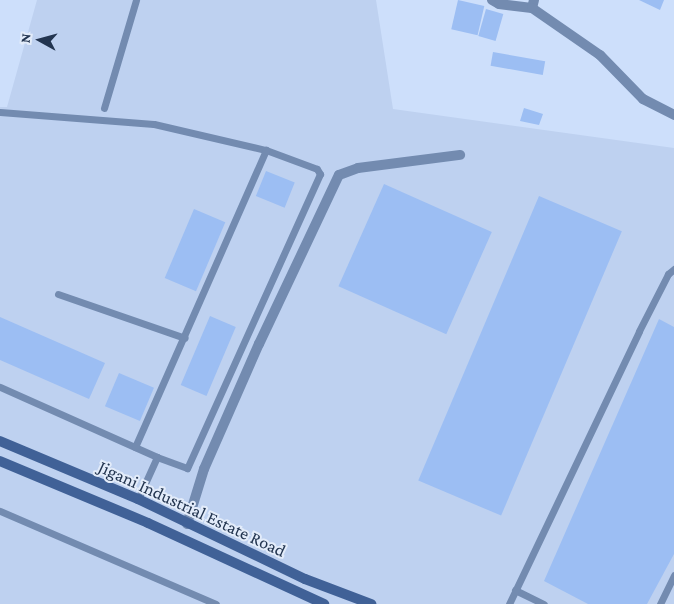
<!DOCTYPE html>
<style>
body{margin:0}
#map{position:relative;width:674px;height:604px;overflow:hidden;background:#cddffb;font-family:"Crimson Pro",serif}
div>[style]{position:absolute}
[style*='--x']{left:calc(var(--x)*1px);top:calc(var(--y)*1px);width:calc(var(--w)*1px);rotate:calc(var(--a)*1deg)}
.built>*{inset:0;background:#bed1f0}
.building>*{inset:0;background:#9cbef3;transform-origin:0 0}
.lane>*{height:7px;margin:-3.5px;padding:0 3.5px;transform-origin:3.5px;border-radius:3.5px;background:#738bb0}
.street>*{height:10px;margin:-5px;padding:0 5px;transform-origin:5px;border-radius:5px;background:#738bb0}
.secondary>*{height:10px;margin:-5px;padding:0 5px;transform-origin:5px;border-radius:5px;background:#406197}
span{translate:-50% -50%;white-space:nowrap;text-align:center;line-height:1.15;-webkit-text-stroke:4px #e3ecfa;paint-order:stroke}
.street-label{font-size:18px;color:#233550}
.north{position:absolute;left:15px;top:15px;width:50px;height:50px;-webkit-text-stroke:4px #e3ecfa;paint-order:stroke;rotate:277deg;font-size:14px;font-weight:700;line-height:20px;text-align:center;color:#233550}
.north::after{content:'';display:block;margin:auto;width:18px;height:22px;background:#233550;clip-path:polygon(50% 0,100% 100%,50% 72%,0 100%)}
</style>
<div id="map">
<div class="built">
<div style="clip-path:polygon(37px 0,376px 0,393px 109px,674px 148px,674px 604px,0 604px,0 107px,7px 107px)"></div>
</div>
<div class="building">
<div style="left:458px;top:0;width:27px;height:30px;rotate:13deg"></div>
<div style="clip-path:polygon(639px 0,664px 0,660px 10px)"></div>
<div style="left:486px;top:9px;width:18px;height:28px;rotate:16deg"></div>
<div style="left:493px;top:52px;width:53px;height:14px;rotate:10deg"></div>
<div style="clip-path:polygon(524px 108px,543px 114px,539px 125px,520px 121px)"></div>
<div style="left:266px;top:171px;width:31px;height:27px;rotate:22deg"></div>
<div style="left:384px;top:184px;width:118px;height:112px;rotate:24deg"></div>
<div style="left:539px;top:196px;width:90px;height:309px;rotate:23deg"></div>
<div style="left:194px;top:209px;width:34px;height:75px;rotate:23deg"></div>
<div style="left:210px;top:316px;width:28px;height:75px;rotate:23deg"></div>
<div style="clip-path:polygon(0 317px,105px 363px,89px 399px,0 360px)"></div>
<div style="clip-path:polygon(659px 319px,674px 327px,674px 554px,647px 604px,588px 604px,544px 581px)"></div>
<div style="left:119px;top:373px;width:38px;height:36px;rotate:23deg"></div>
</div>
<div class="lane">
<div style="--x:104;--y:108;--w:113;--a:-73.5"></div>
<div style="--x:0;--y:112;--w:154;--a:4.5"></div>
<div style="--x:154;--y:124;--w:115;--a:13.1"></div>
<div style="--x:266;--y:150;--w:54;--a:20.4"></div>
<div style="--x:317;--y:169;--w:6;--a:59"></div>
<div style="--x:320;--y:174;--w:323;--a:114.3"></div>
<div style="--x:187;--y:468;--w:32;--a:-160"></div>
<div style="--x:157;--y:457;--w:46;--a:114.3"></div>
<div style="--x:58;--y:294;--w:134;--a:19.1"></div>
<div style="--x:0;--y:387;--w:172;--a:24"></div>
<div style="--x:135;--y:447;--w:325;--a:-66.2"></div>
<div style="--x:0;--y:511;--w:235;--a:23.3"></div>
<div style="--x:515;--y:590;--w:32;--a:26"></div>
<div style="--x:509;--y:604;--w:302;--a:-64.5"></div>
<div style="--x:639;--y:331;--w:64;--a:-63"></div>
<div style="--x:668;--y:274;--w:8;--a:-40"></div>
<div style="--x:660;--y:604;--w:32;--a:-64"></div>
</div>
<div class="street">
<div style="--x:492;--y:0;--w:8;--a:30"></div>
<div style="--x:499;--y:4;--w:33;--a:7"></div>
<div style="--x:534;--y:0;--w:8;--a:104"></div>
<div style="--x:532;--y:8;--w:83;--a:34.7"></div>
<div style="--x:600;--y:55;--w:62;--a:45.7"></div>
<div style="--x:643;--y:99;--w:35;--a:27"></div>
<div style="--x:187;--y:524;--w:58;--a:-72.8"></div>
<div style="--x:204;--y:469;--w:137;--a:-66.3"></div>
<div style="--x:259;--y:344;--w:187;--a:-64.7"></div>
<div style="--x:339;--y:175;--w:20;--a:-20"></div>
<div style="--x:358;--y:168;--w:103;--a:-7.3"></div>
</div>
<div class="secondary">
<div style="--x:0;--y:441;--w:150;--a:22.8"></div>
<div style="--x:138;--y:499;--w:185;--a:25.6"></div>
<div style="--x:305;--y:579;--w:71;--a:20.7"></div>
<div style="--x:0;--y:461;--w:160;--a:22.7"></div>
<div style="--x:148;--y:523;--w:194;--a:24.7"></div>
</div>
<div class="street-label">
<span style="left:192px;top:509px;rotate:25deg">Jigani Industrial Estate Road</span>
</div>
<div class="north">N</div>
</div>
